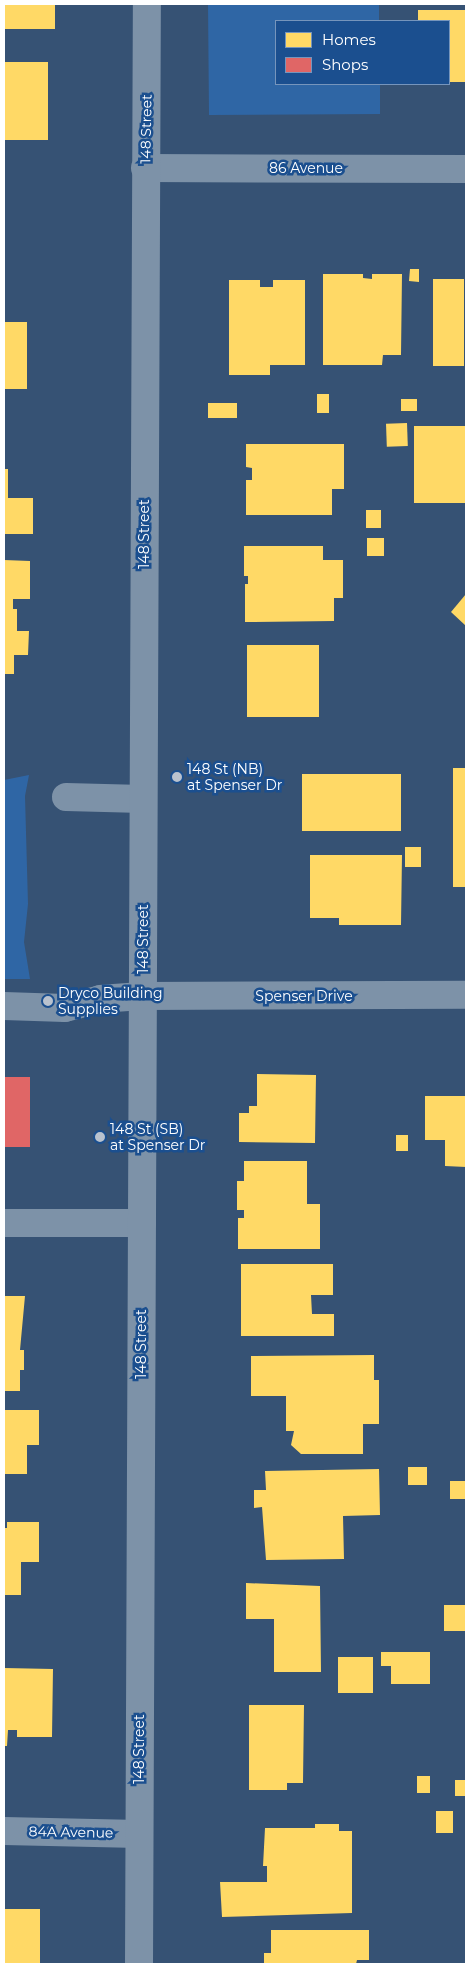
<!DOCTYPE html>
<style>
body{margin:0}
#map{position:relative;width:470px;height:1968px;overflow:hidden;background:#365274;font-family:Montserrat,sans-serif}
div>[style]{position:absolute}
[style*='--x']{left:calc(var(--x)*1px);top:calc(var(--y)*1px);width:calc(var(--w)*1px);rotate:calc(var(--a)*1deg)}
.green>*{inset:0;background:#2f66a5}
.homes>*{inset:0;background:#ffd966;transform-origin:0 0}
.shops>*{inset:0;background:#e06666;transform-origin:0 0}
.minor>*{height:28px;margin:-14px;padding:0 14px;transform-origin:14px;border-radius:14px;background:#7d92a8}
.dots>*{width:14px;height:14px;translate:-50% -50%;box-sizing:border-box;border:2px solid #1b4f8f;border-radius:50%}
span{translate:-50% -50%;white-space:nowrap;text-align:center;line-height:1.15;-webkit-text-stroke:5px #1b4f8f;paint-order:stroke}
.street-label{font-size:14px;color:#fff}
.poi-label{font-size:14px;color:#fff}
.left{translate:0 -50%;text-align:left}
.frame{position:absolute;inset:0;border:5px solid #fff;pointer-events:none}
.legend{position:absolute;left:275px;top:20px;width:175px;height:65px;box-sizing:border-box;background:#1b4f8f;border:1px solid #7695bc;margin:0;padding:6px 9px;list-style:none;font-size:15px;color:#fff}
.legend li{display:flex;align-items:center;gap:10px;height:25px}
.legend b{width:25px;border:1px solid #7695bc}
</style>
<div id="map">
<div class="green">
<div style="clip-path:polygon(208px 4px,379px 4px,379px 21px,276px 21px,276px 84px,380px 84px,380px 114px,209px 115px)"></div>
<div style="clip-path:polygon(29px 775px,25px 796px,28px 904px,24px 942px,30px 979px,4px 979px,4px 780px)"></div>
</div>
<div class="homes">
<div style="left:4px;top:4px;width:51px;height:25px"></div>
<div style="clip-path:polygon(418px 10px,466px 10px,466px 82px,449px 82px,449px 21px,418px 21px)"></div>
<div style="left:4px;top:62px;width:44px;height:78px"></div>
<div style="clip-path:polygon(410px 269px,419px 269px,419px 282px,409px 281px)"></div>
<div style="clip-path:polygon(323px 274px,363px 274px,363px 278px,372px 279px,372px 274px,402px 274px,401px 355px,383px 355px,382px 365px,323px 365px)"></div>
<div style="left:433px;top:279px;width:31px;height:87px"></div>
<div style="clip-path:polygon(229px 280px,260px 280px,260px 287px,273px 287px,273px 280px,305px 280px,305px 365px,270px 365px,270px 375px,229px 375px)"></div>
<div style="left:4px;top:322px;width:23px;height:67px"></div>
<div style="left:317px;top:394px;width:12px;height:19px"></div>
<div style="left:401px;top:399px;width:16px;height:12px"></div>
<div style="left:208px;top:403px;width:29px;height:15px"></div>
<div style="left:407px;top:423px;width:23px;height:21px;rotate:88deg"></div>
<div style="left:414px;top:426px;width:52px;height:77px"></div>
<div style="clip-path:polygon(246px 444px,344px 444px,344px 489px,332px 489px,332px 515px,246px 515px,246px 480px,252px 480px,252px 468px,246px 467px)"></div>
<div style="clip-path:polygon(4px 469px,8px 469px,8px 498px,33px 498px,33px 534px,4px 534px)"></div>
<div style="left:366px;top:510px;width:15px;height:18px"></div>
<div style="left:367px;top:538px;width:17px;height:18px"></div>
<div style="clip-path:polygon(244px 546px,323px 546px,323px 560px,343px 560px,343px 598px,334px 598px,334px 621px,245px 622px,245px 584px,248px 584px,248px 576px,244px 576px)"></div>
<div style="clip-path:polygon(4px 560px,30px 561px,30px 599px,13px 599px,13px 609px,17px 609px,17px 631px,29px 631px,28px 655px,14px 655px,14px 674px,4px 674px)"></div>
<div style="clip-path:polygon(466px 594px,466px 626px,451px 612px)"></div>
<div style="left:247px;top:645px;width:72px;height:72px"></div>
<div style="left:453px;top:768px;width:13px;height:119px"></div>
<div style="left:302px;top:774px;width:99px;height:57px"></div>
<div style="left:405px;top:847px;width:16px;height:20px"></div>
<div style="clip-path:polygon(310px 855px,402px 855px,401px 925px,339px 925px,339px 918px,310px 918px)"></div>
<div style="clip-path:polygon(257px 1074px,316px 1075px,315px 1143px,239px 1142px,239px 1113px,249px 1113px,249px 1106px,257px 1106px)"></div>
<div style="clip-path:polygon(425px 1096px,466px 1096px,466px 1167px,445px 1166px,445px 1140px,425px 1140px)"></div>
<div style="left:396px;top:1135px;width:12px;height:16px"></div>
<div style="clip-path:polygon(244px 1161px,307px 1161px,307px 1204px,320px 1204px,320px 1249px,238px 1249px,238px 1218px,244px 1218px,244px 1210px,237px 1210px,237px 1181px,244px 1181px)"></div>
<div style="clip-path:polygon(241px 1264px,333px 1264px,333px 1295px,311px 1295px,312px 1314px,334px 1314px,334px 1336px,241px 1336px)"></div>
<div style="clip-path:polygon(4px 1296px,25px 1296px,20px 1350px,24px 1350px,24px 1370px,20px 1370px,20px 1391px,4px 1391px)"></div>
<div style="clip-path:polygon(374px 1355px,374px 1380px,379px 1380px,379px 1424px,363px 1424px,363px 1454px,301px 1454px,291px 1445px,294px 1431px,286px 1431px,286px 1396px,251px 1396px,251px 1356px)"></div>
<div style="clip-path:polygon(4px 1410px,39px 1410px,39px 1445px,27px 1445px,27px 1474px,4px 1474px)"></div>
<div style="left:408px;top:1467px;width:19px;height:18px"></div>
<div style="clip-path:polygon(379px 1469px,380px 1515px,343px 1516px,344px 1559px,266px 1560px,262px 1507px,254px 1508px,254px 1490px,266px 1490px,265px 1471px)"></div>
<div style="left:450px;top:1481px;width:16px;height:18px"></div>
<div style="clip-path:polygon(7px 1522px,39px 1522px,39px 1562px,21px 1562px,21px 1595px,4px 1595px,4px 1528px,7px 1528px)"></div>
<div style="clip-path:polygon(246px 1583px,320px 1586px,321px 1672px,274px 1672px,274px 1619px,246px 1619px)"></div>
<div style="left:444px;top:1605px;width:22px;height:26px"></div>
<div style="clip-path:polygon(381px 1652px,430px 1652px,430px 1684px,391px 1684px,391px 1666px,381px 1666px)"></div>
<div style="left:338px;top:1657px;width:35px;height:36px"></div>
<div style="clip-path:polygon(4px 1668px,53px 1669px,52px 1737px,17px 1737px,17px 1730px,8px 1730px,7px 1746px,4px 1746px)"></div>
<div style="clip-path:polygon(249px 1705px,304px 1705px,303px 1783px,287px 1783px,287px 1790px,249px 1790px)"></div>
<div style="left:417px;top:1776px;width:13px;height:17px"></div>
<div style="left:455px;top:1780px;width:11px;height:16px"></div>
<div style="left:436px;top:1811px;width:17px;height:22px"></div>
<div style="clip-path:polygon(315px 1824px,339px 1824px,339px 1831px,352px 1831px,352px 1913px,222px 1917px,220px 1882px,267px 1882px,267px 1866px,263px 1866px,265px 1828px,315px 1828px)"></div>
<div style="left:4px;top:1909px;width:36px;height:55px"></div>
<div style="clip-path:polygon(271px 1930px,369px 1930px,369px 1960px,357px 1960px,356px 1964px,264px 1964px,264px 1953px,271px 1953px)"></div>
</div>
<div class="shops">
<div style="left:4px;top:1077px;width:26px;height:70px"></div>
</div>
<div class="minor">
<div style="--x:145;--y:168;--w:321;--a:0.2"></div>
<div style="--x:66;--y:797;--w:77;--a:1.5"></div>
<div style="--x:4;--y:1006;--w:61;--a:1.9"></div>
<div style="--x:65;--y:1008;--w:36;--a:-14"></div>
<div style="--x:100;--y:999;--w:42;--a:-4.1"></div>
<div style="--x:142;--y:996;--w:324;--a:-0.2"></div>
<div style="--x:4;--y:1223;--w:138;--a:0"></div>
<div style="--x:4;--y:1831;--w:135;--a:1.3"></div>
<div style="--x:139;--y:1964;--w:1960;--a:-89.77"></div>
</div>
<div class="dots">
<div style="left:177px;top:777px;background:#b9c2ce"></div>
<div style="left:48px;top:1001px;background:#b9c2ce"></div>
<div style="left:100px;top:1137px;background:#b9c2ce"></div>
</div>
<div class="street-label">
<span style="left:146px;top:129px;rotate:-89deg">148 Street</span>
<span style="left:306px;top:168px">86 Avenue</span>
<span style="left:144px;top:534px;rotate:-90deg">148 Street</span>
<span style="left:143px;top:939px;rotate:-90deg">148 Street</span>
<span style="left:304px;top:996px">Spenser Drive</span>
<span style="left:141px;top:1344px;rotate:-90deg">148 Street</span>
<span style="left:139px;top:1749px;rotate:-90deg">148 Street</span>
<span style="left:71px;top:1832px;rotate:1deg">84A Avenue</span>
</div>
<div class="poi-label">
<span class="left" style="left:187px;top:777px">148 St (NB)<br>at Spenser Dr</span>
<span class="left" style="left:58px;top:1001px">Dryco Building<br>Supplies</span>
<span class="left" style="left:110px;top:1137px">148 St (SB)<br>at Spenser Dr</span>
</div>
<div class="frame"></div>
<ul class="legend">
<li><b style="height:14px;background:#ffd966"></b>Homes</li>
<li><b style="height:14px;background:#e06666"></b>Shops</li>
</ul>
</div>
